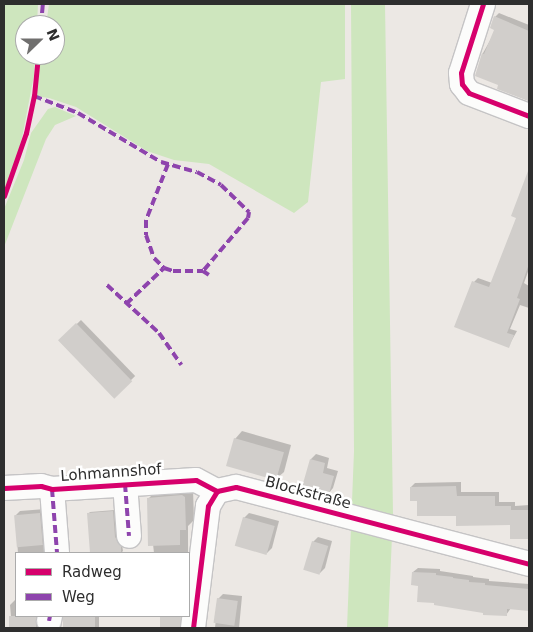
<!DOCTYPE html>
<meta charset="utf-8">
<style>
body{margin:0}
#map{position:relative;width:533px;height:632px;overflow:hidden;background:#ece8e4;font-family:"DejaVu Sans",sans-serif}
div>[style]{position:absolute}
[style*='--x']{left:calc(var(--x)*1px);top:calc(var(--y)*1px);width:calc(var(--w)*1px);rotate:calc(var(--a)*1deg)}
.green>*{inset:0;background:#cee6be}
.shadow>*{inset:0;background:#0003;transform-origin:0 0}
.building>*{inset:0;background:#d1cecb;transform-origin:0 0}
.roads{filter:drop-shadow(1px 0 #c5c4c5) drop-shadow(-1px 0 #c5c4c5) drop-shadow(0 1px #c5c4c5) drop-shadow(0 -1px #c5c4c5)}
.minor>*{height:24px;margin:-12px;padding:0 12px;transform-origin:12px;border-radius:12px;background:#fcfcfb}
.quiet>*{height:4px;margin-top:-2px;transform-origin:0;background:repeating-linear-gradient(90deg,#8e44ad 0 8px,transparent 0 12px)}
.cycleway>*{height:5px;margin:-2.5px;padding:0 2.5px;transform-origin:2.5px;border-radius:2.5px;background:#d6006c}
span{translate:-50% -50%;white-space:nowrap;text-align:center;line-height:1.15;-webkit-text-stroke:5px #fff;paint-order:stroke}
.street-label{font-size:15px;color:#2e2e2e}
.frame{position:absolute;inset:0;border:5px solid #2e2e2e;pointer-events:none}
.legend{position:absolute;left:15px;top:552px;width:175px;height:65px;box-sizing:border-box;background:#fff;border:1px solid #ababab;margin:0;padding:6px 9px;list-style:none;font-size:15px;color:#2e2e2e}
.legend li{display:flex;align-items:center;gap:10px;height:25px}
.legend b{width:25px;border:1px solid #ababab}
.north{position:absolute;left:15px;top:15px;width:50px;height:50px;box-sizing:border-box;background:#fff;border:1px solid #ababab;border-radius:50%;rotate:68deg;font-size:14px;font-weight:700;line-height:20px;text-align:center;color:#2e2e2e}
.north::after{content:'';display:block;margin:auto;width:18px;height:22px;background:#706f6e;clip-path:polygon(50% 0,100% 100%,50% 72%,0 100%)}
</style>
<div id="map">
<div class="green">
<div style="clip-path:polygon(4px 4px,38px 4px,37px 25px,25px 25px,25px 55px,35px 55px,34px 75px,23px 133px,17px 158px,4px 192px)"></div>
<div style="clip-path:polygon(49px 4px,345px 4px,345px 79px,321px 82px,308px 202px,294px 213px,209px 164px,174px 160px,147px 151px,76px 107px,49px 98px,35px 96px,39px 55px,55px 55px,55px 25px,46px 25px)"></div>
<div style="clip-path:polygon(351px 4px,385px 4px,393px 513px,388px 628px,347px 628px,354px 451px)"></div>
<div style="clip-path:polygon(55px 107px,76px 116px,55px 125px,46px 139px,4px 247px,4px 209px,24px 160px,31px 133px,48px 109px)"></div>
</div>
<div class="shadow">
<div style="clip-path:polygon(499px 13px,529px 25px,529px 44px,518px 39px,510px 61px,529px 68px,529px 101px,498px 88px,500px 84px,477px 76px,483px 53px,496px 30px,495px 17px)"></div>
<div style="clip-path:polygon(529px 172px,529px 269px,524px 283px,529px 286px,529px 308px,520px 305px,510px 329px,517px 331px,508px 347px,474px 282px,478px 278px,492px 283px,517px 217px,513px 215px)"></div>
<div style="left:81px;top:320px;width:78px;height:30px;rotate:46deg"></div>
<div style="clip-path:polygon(242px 431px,291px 445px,284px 472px,276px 479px,235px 439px)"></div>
<div style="clip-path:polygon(316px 454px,329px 458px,327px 468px,338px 471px,333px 488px,329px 493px,304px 486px,311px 459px)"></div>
<div style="clip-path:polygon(461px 482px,461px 492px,499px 492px,499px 502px,515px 502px,515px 506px,529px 505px,529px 537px,512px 538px,512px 524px,457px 515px,418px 500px,411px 487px,415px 483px)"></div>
<div style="clip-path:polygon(193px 489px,194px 520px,188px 526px,188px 553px,154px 553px,148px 499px,157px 490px)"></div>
<div style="clip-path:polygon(45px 509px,50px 553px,18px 553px,15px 516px,20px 511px)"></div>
<div style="clip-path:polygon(115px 510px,117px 535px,122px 544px,123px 551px,121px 553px,91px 553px,88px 514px,90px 512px)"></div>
<div style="clip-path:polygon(249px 513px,279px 521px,272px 548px,267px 553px,244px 518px)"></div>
<div style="clip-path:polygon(318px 537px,332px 541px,325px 568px,320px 573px,313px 542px)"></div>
<div style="clip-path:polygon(418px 568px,440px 569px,440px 571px,473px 576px,473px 577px,489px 579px,489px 581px,529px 584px,529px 609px,511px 608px,506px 615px,484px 612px,419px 585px,413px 572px)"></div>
<div style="clip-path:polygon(223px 594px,242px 596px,239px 628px,215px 628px,218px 599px)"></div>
<div style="clip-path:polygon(15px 600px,16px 616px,40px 616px,47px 628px,12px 628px,10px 605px)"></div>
<div style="left:65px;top:616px;width:34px;height:13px"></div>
<div style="clip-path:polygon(161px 616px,188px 616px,183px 628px,162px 628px)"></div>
</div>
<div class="building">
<div style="clip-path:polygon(494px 16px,529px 31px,529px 101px,497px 89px,498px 85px,475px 76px,482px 53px,484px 54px,494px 30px,490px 28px)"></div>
<div style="clip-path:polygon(528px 171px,529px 264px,517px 298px,520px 299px,507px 333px,514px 335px,509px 348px,454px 327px,472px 281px,489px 287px,516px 218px,511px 216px)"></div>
<div style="left:76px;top:323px;width:81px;height:25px;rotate:46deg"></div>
<div style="left:234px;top:438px;width:52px;height:29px;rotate:16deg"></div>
<div style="clip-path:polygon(310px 459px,325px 463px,323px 473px,334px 476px,329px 494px,302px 487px)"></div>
<div style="clip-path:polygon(456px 486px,457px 496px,495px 496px,495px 506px,511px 506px,511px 510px,529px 510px,529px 539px,510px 539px,510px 525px,456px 526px,456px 516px,417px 516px,417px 501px,410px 501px,410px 487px)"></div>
<div style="clip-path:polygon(182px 495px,185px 497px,186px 530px,180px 530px,180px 545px,148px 546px,147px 498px)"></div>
<div style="clip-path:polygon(113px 511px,115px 537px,121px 546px,121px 553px,90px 553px,87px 513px)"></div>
<div style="left:40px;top:513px;width:32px;height:26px;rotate:85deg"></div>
<div style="left:243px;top:517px;width:33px;height:30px;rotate:16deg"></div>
<div style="left:312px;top:541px;width:17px;height:30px;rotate:17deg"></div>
<div style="clip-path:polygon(412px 572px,436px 573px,436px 575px,453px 577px,453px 578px,469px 580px,469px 582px,485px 583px,485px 585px,529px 589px,529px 611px,507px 609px,507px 616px,483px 615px,483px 613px,434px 605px,434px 603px,417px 602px,418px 586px,411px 585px)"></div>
<div style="left:217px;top:598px;width:21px;height:25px;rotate:8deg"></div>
<div style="left:9px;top:616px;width:27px;height:12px"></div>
<div style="left:63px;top:616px;width:32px;height:12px"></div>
<div style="left:160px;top:616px;width:21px;height:12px"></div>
</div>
<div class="roads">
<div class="minor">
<div style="--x:483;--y:4;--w:72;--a:107.7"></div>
<div style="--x:461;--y:73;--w:11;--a:85"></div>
<div style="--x:462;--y:84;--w:11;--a:52"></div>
<div style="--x:469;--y:93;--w:64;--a:21"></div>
<div style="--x:125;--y:484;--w:52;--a:85.6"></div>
<div style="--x:4;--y:488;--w:37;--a:-3"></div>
<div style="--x:41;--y:486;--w:11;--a:15"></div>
<div style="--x:52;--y:489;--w:144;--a:-3.6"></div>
<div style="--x:196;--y:480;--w:24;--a:28"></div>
<div style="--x:52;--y:489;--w:64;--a:85.5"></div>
<div style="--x:49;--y:621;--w:5;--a:-79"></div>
<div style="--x:193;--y:628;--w:123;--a:-83"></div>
<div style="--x:208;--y:506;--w:17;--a:-59"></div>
<div style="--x:217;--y:491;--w:19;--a:-12"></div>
<div style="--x:236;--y:487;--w:303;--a:14.7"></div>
</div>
</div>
<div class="quiet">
<div style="--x:41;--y:25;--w:21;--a:-85"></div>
<div style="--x:34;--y:96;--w:47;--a:21.1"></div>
<div style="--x:78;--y:113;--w:96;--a:30.6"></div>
<div style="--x:161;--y:162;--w:37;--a:16"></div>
<div style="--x:197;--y:172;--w:27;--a:28"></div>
<div style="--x:221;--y:185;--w:39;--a:44"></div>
<div style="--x:249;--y:212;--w:6;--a:99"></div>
<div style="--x:248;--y:218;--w:70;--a:130.3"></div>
<div style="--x:168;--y:164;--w:60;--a:111.4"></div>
<div style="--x:146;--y:220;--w:15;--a:90"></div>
<div style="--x:146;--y:235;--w:24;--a:71"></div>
<div style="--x:154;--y:258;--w:14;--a:45"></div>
<div style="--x:164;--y:268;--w:9;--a:18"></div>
<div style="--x:173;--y:271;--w:30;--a:0"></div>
<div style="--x:203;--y:271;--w:7;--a:34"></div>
<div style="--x:107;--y:285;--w:71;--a:42.7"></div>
<div style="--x:159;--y:333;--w:39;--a:55"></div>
<div style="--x:126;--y:304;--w:52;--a:-43.5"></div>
<div style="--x:125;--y:484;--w:52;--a:85.6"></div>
<div style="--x:52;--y:489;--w:64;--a:85.5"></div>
<div style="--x:49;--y:621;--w:5;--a:-79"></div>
</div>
<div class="cycleway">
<div style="--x:483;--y:4;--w:72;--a:107.7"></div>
<div style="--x:461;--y:73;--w:11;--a:85"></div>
<div style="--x:462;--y:84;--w:11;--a:52"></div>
<div style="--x:469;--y:93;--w:64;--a:21"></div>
<div style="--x:4;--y:196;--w:67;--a:-70.8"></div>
<div style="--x:26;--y:133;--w:38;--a:-78"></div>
<div style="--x:34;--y:96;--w:41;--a:-84.4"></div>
<div style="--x:4;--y:488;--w:37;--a:-3"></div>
<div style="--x:41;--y:486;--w:11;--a:15"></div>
<div style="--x:52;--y:489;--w:144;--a:-3.6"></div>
<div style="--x:196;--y:480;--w:24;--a:28"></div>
<div style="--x:193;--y:628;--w:123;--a:-83"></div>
<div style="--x:208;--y:506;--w:17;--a:-59"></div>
<div style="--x:217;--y:491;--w:19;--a:-12"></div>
<div style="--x:236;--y:487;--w:303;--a:14.7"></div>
</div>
<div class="street-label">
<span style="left:111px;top:473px;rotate:-4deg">Lohmannshof</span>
<span style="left:308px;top:493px;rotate:15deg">Blockstraße</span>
</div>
<div class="frame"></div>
<ul class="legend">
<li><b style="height:6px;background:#d6006c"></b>Radweg</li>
<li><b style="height:6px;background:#8e44ad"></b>Weg</li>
</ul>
<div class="north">N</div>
</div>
